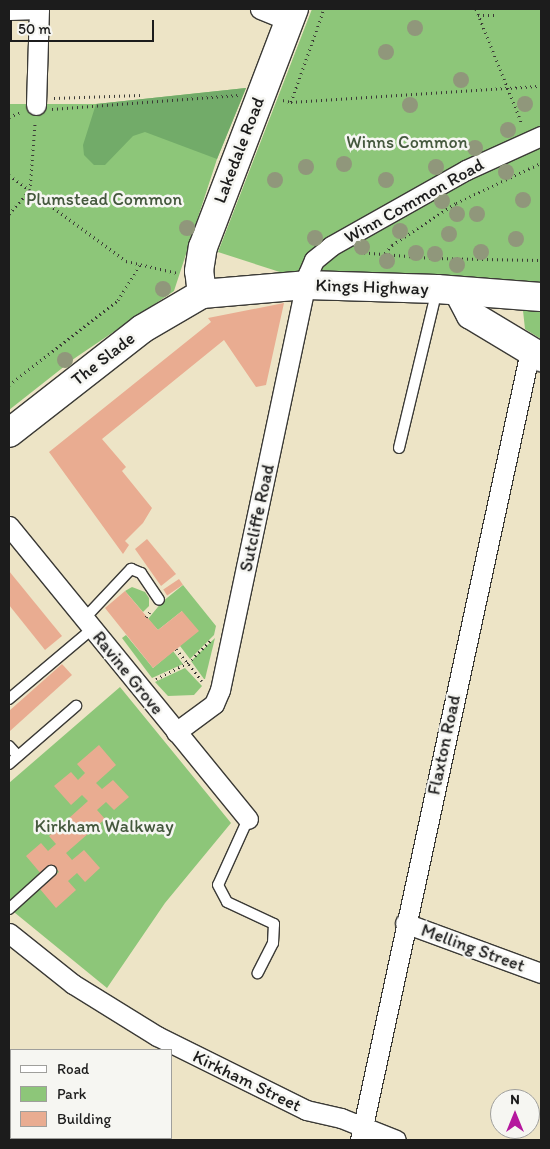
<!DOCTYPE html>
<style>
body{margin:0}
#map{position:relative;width:550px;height:1149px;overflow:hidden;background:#ede4c6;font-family:Itim,sans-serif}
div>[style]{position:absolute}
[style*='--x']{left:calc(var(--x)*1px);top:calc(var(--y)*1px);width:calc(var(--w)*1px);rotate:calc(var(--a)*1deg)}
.green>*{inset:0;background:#8dc679}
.forest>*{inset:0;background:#72ab69}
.building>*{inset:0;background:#e9ac91;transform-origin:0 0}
.path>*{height:3px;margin-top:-1.5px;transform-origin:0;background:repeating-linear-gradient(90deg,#3b3a36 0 1px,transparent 0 5px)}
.roads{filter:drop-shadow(1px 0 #3b3a36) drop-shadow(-1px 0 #3b3a36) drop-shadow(0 1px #3b3a36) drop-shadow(0 -1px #3b3a36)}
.lane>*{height:10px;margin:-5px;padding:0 5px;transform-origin:5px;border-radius:5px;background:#fff}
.street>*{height:19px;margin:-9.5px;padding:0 9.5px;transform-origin:9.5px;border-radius:9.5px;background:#fff}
.secondary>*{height:28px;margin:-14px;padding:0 14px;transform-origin:14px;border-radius:14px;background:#fff}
.trees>*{width:16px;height:16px;margin:-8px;border-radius:50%;background:#90977b}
span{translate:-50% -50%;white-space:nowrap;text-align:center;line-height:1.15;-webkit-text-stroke:5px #f6f6f2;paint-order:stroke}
.park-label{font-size:18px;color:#44583d}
.street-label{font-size:18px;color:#1c1c1c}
.frame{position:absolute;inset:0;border:10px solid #1c1c1c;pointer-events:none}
.legend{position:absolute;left:10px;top:1049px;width:162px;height:90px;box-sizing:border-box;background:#f6f6f2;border:1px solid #9f9f9c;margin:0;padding:6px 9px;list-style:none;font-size:15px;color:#1c1c1c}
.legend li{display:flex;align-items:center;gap:10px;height:25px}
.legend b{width:25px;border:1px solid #9f9f9c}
.north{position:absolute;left:490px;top:1089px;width:50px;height:50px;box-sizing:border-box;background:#f6f6f2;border:1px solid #9f9f9c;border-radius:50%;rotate:0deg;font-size:14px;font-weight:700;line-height:20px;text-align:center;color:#1c1c1c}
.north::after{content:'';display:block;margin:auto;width:18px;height:22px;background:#b5179e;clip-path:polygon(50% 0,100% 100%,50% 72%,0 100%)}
.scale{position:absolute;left:10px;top:20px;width:144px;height:22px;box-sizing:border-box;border:2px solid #1c1c1c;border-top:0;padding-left:6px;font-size:15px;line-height:18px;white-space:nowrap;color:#1c1c1c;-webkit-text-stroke:4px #f6f6f2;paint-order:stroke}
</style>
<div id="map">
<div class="green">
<div style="clip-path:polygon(312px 9px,541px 9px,541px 339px,525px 329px,520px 283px,283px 273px,218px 252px)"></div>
<div style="clip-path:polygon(246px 88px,217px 159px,174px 291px,75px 358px,9px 410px,9px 104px,96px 104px)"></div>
<div style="clip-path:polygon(183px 585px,216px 626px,214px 635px,190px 659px,180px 646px,182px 611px,158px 630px,148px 619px,162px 602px)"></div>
<div style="clip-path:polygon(132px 587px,145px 592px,149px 598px,149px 606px,143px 612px,125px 591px)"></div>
<div style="clip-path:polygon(126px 635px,153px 668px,173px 651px,183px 664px,152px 678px,122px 638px)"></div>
<div style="clip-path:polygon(215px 638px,205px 679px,204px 679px,191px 661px)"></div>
<div style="clip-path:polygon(185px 668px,202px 686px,194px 695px,168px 696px,155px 682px)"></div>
<div style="clip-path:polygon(120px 687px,231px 823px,165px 903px,107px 988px,9px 908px,9px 783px)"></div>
</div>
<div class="forest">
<div style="clip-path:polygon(246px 88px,217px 159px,145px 132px,133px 136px,105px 165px,94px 165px,84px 155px,83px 145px,96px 104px)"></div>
</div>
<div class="building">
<div style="clip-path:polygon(284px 303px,266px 385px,256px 387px,224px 340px,102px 439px,126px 467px,122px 471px,152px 508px,143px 523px,125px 541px,129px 545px,123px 554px,49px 452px,211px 322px,208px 318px)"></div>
<div style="clip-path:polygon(147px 539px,176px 574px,161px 586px,135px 549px)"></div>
<div style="clip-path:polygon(9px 571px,62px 636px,45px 650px,9px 605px)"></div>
<div style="left:179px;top:579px;width:7px;height:19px;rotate:56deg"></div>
<div style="clip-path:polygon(125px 591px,158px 630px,182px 611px,199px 631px,153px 668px,105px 608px)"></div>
<div style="clip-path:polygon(62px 664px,72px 675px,10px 731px,9px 711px)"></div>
<div style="clip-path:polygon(99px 745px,116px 765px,96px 783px,102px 789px,113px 780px,129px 797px,114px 810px,106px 802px,97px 810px,105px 819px,66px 853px,72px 860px,84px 850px,100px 868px,85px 882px,77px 873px,68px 881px,76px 890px,56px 908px,40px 889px,59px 872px,53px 865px,42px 875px,26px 856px,41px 843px,48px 851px,56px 844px,49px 836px,88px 801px,82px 795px,71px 805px,54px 786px,71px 772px,78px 780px,85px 773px,77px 764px)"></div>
</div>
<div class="path">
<div style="--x:476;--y:9;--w:124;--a:68.2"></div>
<div style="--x:478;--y:15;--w:16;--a:0"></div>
<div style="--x:54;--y:98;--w:86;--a:-2"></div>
<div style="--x:283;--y:100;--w:8;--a:14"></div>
<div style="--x:291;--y:102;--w:99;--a:-70.5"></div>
<div style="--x:291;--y:102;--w:251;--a:-3.7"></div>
<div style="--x:52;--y:109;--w:187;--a:-4.3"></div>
<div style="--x:9;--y:117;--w:13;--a:-23"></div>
<div style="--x:9;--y:175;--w:145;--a:36.3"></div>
<div style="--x:126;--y:261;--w:53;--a:13"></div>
<div style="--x:9;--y:214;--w:32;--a:-49"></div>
<div style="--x:30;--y:190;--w:66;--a:-85.7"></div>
<div style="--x:359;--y:252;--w:73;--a:4.7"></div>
<div style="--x:432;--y:258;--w:109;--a:1.1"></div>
<div style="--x:385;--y:253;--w:11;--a:-49"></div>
<div style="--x:392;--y:245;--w:77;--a:-33.3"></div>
<div style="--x:456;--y:203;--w:94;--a:-25.2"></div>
<div style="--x:9;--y:385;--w:138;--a:-37.9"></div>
<div style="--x:118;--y:300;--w:41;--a:-57.8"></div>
<div style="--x:146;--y:617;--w:9;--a:-54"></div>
<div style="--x:176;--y:649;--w:41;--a:50.9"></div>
<div style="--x:156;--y:679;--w:36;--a:-27"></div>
<div style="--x:188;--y:663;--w:33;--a:-45"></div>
</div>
<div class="roads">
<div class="lane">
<div style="--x:399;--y:448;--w:163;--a:-76.5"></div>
<div style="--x:84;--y:619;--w:69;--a:-46.8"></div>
<div style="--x:131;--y:569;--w:11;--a:22"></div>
<div style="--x:141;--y:573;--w:32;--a:56"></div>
<div style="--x:9;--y:699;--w:109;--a:-40.1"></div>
<div style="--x:9;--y:746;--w:13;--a:48"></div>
<div style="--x:9;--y:764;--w:89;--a:-40.9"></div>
<div style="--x:248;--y:819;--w:72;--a:114.4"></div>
<div style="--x:218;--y:885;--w:19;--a:62"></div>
<div style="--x:227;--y:902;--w:52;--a:25.1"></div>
<div style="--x:274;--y:924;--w:19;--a:93"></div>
<div style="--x:273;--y:943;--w:34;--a:117"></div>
<div style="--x:9;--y:909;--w:57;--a:-42.1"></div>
</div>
<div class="street">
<div style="--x:260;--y:9;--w:31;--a:22"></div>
<div style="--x:9;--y:10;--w:30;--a:-2"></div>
<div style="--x:39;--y:9;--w:96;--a:91.8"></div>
<div style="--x:9;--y:526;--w:378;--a:50.8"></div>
<div style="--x:176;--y:732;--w:47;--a:-36.4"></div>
<div style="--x:214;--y:704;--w:15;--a:-67"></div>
<div style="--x:220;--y:690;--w:425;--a:-78.1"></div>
<div style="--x:308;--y:274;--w:15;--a:-67"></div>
<div style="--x:314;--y:260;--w:22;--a:-39"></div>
<div style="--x:331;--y:246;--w:155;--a:-29.4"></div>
<div style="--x:466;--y:170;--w:82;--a:-24.4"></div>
<div style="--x:405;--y:923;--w:145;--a:20.2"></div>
<div style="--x:9;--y:933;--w:82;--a:38.6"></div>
<div style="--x:73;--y:984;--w:99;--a:31.8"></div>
<div style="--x:157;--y:1036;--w:166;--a:26.4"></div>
<div style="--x:306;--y:1110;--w:36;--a:13"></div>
<div style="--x:341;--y:1118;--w:59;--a:21.8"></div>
<div style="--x:360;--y:1140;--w:807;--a:-77.84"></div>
</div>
<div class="secondary">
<div style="--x:458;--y:291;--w:27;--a:62"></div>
<div style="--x:471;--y:315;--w:82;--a:31"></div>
<div style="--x:202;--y:294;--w:23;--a:-97"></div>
<div style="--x:199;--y:271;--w:24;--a:-81"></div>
<div style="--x:203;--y:247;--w:255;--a:-69.1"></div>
<div style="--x:9;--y:433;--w:169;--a:-38"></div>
<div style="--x:142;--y:329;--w:69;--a:-30.3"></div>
<div style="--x:202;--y:294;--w:104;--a:-4.9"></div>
<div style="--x:306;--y:285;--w:131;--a:1.7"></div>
<div style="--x:437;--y:289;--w:104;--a:4.4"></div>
</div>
</div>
<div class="trees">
<div style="left:415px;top:28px"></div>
<div style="left:386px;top:52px"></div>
<div style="left:461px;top:80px"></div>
<div style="left:525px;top:104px"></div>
<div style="left:410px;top:105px"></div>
<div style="left:508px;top:130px"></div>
<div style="left:475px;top:148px"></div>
<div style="left:344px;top:164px"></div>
<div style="left:306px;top:167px"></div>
<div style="left:436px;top:167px"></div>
<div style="left:506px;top:172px"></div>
<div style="left:275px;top:180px"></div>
<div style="left:386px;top:180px"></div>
<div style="left:523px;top:200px"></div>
<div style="left:442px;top:201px"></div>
<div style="left:457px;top:214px"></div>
<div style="left:477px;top:214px"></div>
<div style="left:187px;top:228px"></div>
<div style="left:400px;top:231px"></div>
<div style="left:449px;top:234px"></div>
<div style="left:315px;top:238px"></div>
<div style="left:516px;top:239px"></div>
<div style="left:362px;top:247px"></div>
<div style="left:481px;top:252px"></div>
<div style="left:416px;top:253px"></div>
<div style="left:435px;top:254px"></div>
<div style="left:387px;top:261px"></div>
<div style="left:457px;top:265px"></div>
<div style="left:163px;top:289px"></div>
<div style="left:65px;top:360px"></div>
</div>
<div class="park-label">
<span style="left:407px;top:142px">Winns Common</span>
<span style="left:104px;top:199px">Plumstead Common</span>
<span style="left:104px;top:826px">Kirkham Walkway</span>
</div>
<div class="street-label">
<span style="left:239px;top:150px;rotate:-69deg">Lakedale Road</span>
<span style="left:414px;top:201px;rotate:-29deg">Winn Common Road</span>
<span style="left:372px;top:287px;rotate:2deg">Kings Highway</span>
<span style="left:103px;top:359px;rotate:-38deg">The Slade</span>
<span style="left:257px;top:518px;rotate:-78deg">Sutcliffe Road</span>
<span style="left:128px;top:673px;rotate:51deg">Ravine Grove</span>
<span style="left:444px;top:745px;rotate:-78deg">Flaxton Road</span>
<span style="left:473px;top:948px;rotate:20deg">Melling Street</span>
<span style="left:247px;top:1081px;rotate:26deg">Kirkham Street</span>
</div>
<div class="frame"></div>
<ul class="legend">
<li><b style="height:6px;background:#fff"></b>Road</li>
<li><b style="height:14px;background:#8dc679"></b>Park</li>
<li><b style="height:14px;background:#e9ac91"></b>Building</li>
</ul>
<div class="north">N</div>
<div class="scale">50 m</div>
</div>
